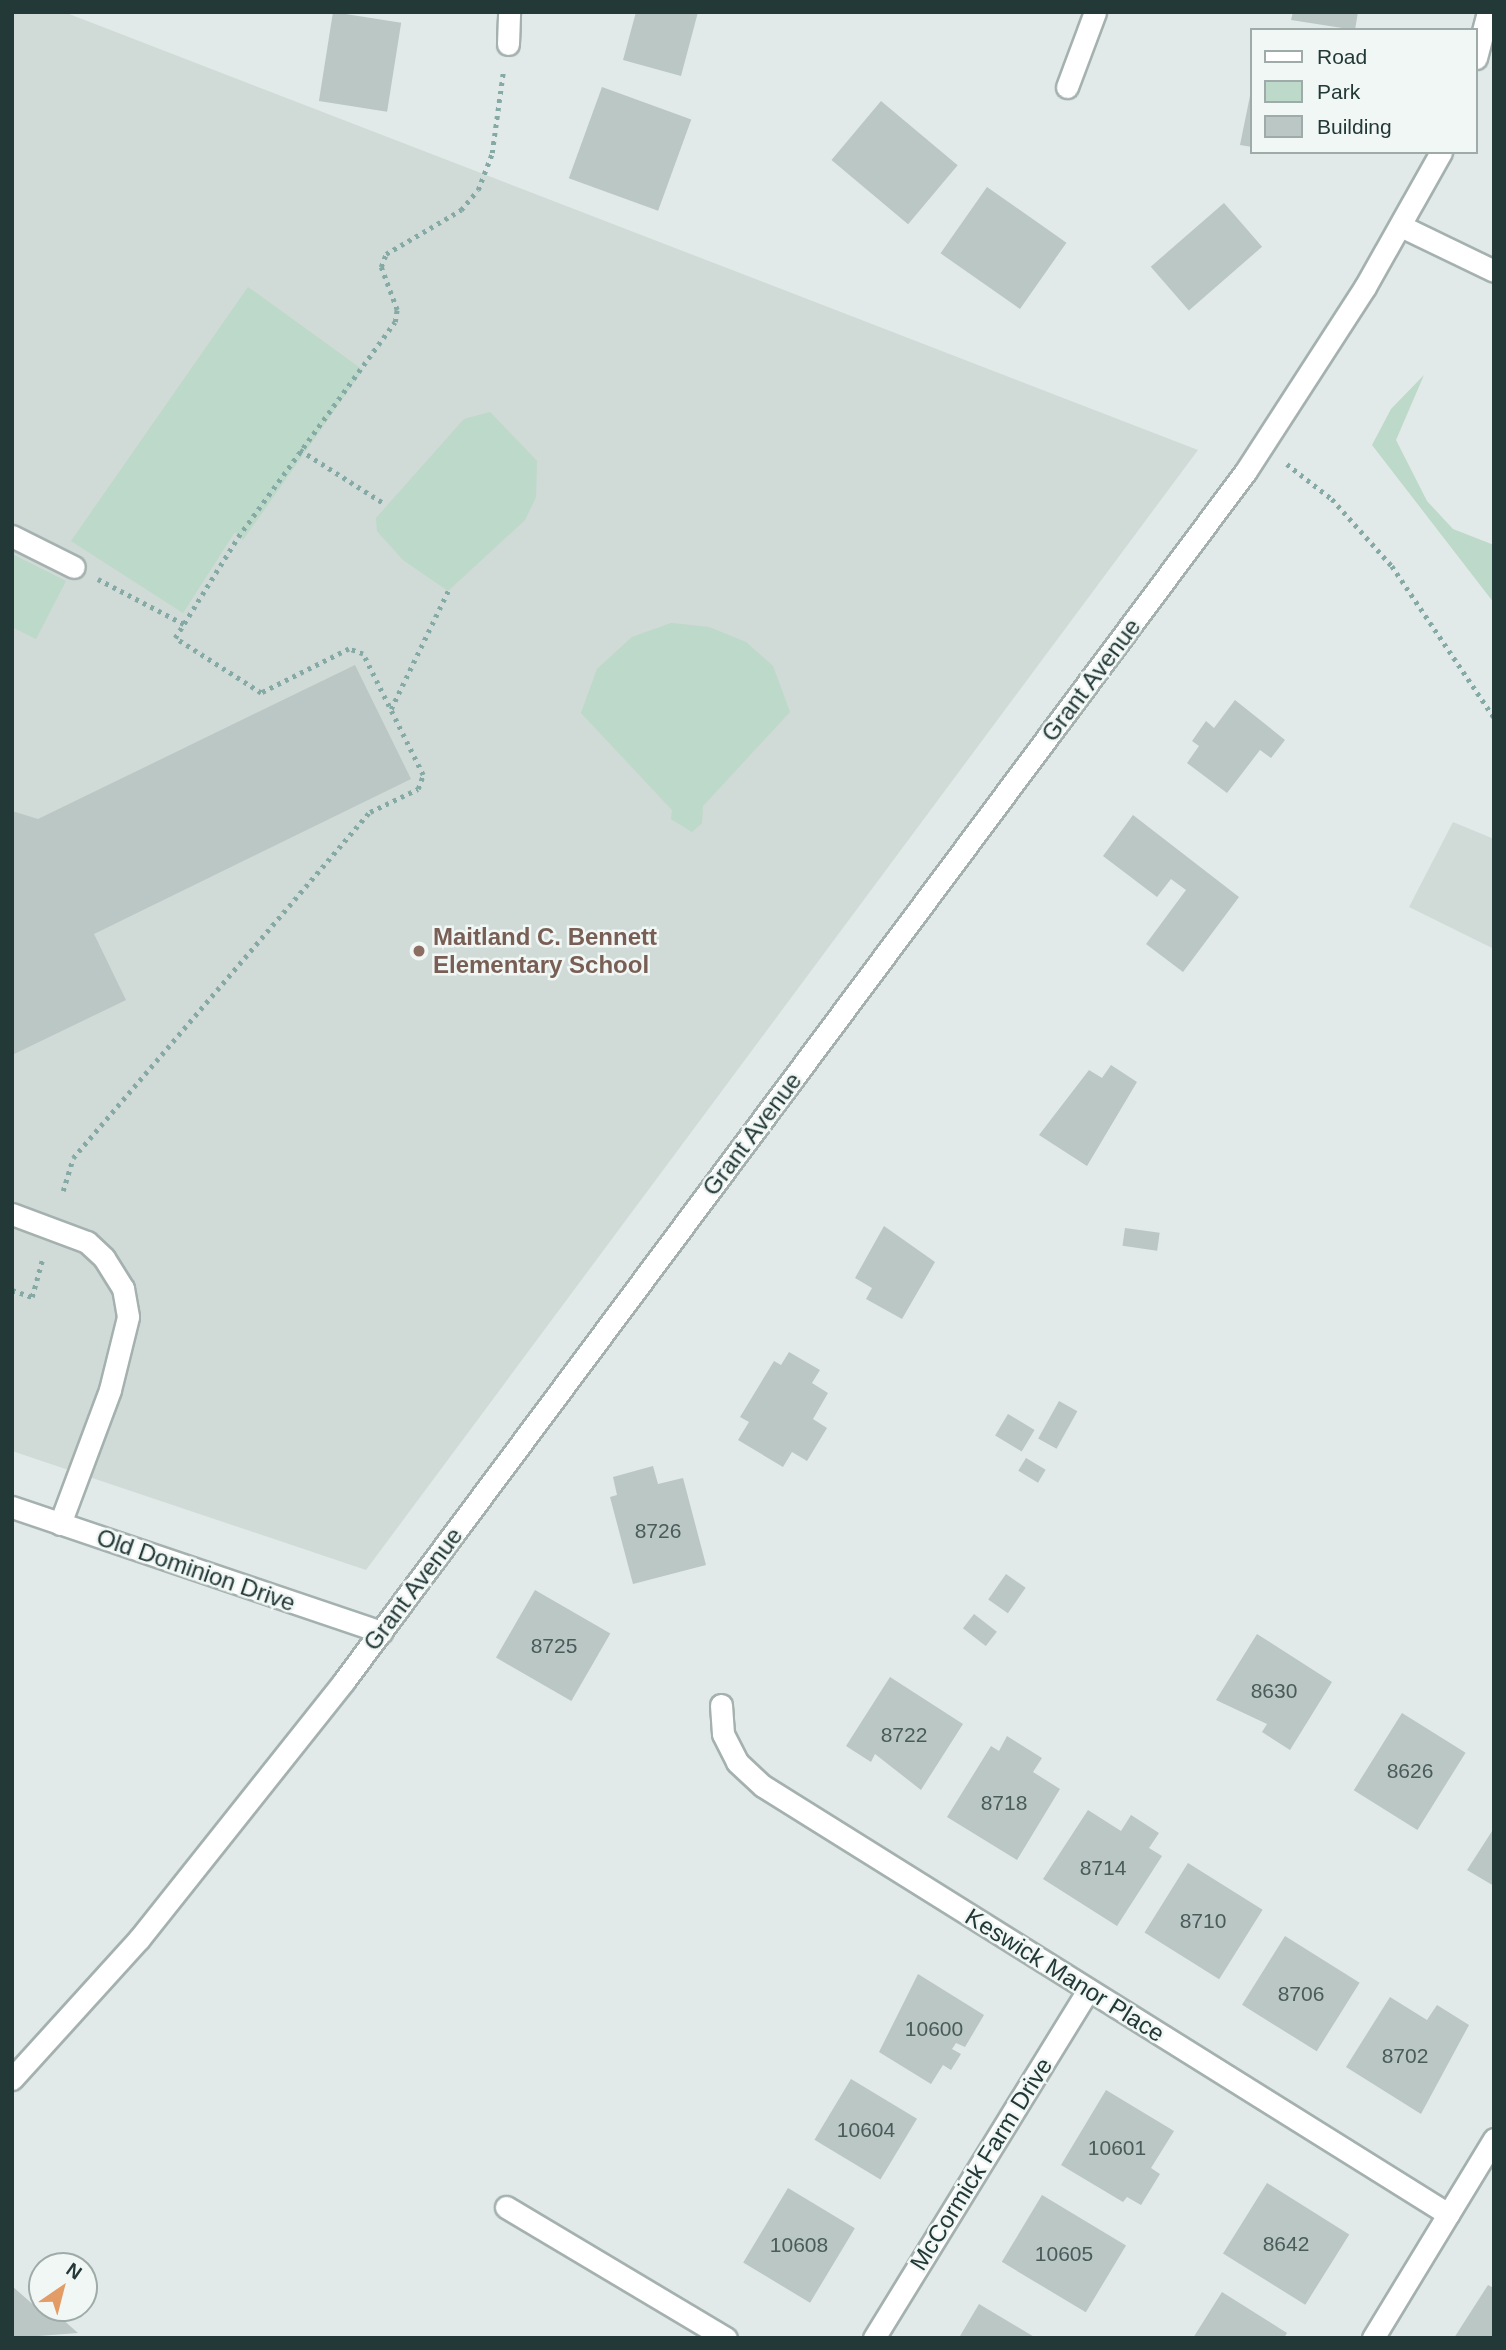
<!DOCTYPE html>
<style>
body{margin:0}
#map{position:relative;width:1506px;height:2350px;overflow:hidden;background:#e1eae8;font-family:Helvetica,sans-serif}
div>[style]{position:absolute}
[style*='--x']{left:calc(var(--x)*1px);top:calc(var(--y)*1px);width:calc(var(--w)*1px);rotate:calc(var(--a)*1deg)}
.built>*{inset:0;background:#d0dad7}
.green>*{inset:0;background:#bcd9c9}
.building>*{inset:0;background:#bac7c4;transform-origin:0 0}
.path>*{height:4.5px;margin-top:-2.25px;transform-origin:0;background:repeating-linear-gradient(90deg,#85aaa5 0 3.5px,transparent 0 8.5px)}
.roads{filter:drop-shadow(2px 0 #a4b1af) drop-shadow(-2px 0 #a4b1af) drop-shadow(0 2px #a4b1af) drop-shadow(0 -2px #a4b1af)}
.minor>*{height:21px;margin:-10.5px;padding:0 10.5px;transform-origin:10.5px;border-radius:10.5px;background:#fff}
.dots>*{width:19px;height:19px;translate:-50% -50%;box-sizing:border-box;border:4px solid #f1f7f5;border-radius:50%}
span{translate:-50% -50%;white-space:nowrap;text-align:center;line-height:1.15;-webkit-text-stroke:5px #f1f7f5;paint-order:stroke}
.number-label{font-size:21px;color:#495c5a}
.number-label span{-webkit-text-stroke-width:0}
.street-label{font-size:24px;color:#233937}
.education-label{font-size:24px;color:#785e54;font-weight:700}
.left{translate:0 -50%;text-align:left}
.frame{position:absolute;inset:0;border:14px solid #233937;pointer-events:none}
.legend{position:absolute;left:1250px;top:28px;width:228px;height:126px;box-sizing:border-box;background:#f1f7f5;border:2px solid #9faba9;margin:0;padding:9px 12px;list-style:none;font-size:21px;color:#233937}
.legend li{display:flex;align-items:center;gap:14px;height:35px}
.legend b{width:35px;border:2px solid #9faba9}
.north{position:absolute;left:28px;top:2252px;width:70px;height:70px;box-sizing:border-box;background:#f1f7f5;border:2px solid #9faba9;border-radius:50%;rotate:35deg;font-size:19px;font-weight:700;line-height:28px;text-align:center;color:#233937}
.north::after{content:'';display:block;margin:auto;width:24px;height:32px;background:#e39c66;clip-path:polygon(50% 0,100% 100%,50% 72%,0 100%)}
</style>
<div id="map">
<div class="built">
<div style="clip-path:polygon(12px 12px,64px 12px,1198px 450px,366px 1570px,12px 1451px)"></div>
<div style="clip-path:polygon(1453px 822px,1494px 839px,1494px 949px,1409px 907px)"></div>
</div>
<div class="green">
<div style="clip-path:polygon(248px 287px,363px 370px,243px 540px,235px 532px,183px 613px,71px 541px)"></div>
<div style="clip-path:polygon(1424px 375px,1396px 440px,1427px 501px,1453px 529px,1494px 545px,1494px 603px,1372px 445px,1391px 409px)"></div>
<div style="clip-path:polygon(490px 412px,537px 461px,536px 497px,525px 520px,448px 591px,403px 560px,377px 531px,376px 518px,464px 419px)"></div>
<div style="clip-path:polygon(12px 554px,66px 581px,36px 639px,12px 627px)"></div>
<div style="clip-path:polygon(671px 623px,709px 627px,746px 642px,773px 666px,790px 712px,703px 806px,702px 823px,692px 832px,671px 819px,672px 810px,581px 713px,597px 669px,632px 637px)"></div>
</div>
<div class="building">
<div style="left:333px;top:12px;width:69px;height:90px;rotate:9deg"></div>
<div style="clip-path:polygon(636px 12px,698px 12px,681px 76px,623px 60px)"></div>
<div style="clip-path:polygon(1293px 12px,1358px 12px,1355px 30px,1291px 20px)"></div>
<div style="left:602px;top:87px;width:95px;height:97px;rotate:20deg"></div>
<div style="clip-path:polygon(1251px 91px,1252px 91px,1252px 147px,1240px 145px)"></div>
<div style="left:881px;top:101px;width:100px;height:77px;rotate:40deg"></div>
<div style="left:987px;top:187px;width:97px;height:81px;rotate:35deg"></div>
<div style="left:1224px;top:203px;width:58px;height:97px;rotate:49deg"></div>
<div style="clip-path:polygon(355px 665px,411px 779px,94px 934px,126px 1000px,12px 1055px,12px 811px,38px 819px)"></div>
<div style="clip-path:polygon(1235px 700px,1285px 740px,1271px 758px,1260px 750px,1227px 793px,1187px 763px,1199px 746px,1192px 741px,1206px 721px,1214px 728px)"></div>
<div style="clip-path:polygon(1133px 815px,1239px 897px,1183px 972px,1146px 944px,1186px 890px,1171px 879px,1157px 897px,1103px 856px)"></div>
<div style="clip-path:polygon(1111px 1065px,1137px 1082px,1087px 1166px,1039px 1135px,1089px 1070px,1102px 1078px)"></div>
<div style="clip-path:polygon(884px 1226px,935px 1262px,902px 1319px,866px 1299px,872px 1288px,855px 1278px)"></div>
<div style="left:1125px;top:1228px;width:35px;height:18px;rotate:8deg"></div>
<div style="clip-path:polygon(789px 1352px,820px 1370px,812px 1383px,828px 1393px,813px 1419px,827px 1428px,807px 1461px,792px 1452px,783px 1467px,738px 1440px,749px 1422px,740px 1417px,774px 1361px,781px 1365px)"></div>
<div style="left:1059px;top:1401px;width:21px;height:43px;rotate:29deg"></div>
<div style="left:1008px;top:1414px;width:31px;height:25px;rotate:31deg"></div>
<div style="left:1026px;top:1458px;width:23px;height:15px;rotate:31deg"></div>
<div style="clip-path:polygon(653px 1466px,658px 1484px,683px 1478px,706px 1565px,633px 1584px,610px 1497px,617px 1495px,613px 1477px)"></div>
<div style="left:1006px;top:1574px;width:24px;height:31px;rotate:35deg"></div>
<div style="left:535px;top:1590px;width:87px;height:78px;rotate:30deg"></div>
<div style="left:974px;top:1614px;width:29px;height:18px;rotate:38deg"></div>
<div style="clip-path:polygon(1257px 1634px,1332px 1682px,1290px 1750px,1262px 1732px,1267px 1724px,1216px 1700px)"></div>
<div style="clip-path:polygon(890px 1677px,963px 1724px,921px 1790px,875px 1754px,871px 1762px,846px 1746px)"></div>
<div style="left:1402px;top:1713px;width:75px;height:91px;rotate:32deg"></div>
<div style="clip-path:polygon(1007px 1736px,1042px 1758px,1033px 1772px,1060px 1789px,1017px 1860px,947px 1817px,991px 1746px,999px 1751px)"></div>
<div style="clip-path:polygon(1088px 1810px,1121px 1831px,1131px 1815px,1159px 1833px,1149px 1848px,1162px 1856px,1117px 1926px,1043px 1879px)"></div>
<div style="clip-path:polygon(1494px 1828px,1494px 1886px,1467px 1870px)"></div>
<div style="left:1188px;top:1863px;width:88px;height:82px;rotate:32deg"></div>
<div style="left:1285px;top:1936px;width:88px;height:81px;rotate:32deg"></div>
<div style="clip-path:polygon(918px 1974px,984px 2015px,965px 2047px,956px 2043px,952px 2049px,961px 2054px,951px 2070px,943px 2065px,931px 2084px,879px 2052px)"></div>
<div style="clip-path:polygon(1390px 1997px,1427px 2020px,1437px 2005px,1469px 2025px,1421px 2114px,1346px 2067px)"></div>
<div style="left:851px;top:2079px;width:77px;height:71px;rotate:31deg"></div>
<div style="clip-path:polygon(1106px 2090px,1174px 2131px,1151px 2168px,1160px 2174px,1141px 2205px,1127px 2197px,1123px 2202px,1061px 2165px)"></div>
<div style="left:1267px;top:2183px;width:97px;height:83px;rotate:32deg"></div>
<div style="left:788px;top:2188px;width:78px;height:87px;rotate:31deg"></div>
<div style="left:1042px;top:2195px;width:98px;height:78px;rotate:31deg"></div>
<div style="clip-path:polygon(1488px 2285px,1494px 2288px,1494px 2338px,1454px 2338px)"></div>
<div style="clip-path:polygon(12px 2286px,45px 2315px,51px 2309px,78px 2333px,12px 2338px)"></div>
<div style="clip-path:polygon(1222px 2292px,1287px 2333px,1284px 2338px,1193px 2338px)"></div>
<div style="clip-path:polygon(979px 2304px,1036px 2338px,960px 2336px)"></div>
</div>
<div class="path">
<div style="--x:300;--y:450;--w:101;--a:32.4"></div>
<div style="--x:1287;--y:464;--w:57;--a:37.9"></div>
<div style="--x:1332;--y:499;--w:90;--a:48.2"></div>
<div style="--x:1392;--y:566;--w:182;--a:56"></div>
<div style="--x:98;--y:579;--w:97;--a:27.6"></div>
<div style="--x:391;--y:709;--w:131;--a:-64.2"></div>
<div style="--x:63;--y:1191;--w:34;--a:-73"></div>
<div style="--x:73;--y:1158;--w:456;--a:-49.4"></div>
<div style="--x:370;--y:812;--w:53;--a:-25.6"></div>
<div style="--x:418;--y:789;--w:15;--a:-70"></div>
<div style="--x:423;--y:775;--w:135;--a:-116.4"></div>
<div style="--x:363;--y:654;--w:15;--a:-160"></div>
<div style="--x:349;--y:649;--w:98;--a:153.4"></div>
<div style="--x:261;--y:693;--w:102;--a:-147.4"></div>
<div style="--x:175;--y:638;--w:119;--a:-58"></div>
<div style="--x:238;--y:537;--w:266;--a:-53.9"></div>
<div style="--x:395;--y:322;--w:12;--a:-81"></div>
<div style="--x:397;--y:310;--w:46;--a:-110.4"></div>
<div style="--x:381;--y:267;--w:14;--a:-69"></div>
<div style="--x:386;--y:254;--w:87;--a:-30.4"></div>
<div style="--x:461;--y:210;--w:26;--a:-50"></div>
<div style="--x:478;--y:190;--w:40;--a:-69"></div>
<div style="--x:492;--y:153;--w:81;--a:-82.2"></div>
<div style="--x:12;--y:1290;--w:21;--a:19"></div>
<div style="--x:32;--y:1297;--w:41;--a:-74.6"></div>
</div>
<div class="roads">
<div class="minor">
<div style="--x:508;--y:44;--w:32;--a:-88"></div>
<div style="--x:1476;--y:58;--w:48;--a:-75.4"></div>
<div style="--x:1067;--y:87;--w:80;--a:-69.5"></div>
<div style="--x:1401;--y:226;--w:103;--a:25.8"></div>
<div style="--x:12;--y:536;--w:69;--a:26.6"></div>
<div style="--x:12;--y:1214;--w:80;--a:20.5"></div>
<div style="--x:87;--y:1242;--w:23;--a:43"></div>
<div style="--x:104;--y:1258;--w:36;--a:58"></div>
<div style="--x:123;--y:1288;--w:29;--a:80"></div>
<div style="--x:128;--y:1317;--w:75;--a:103.9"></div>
<div style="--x:110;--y:1390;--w:143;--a:110.5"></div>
<div style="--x:12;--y:1507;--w:390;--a:18.7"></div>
<div style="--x:721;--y:1705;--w:29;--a:86"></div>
<div style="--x:723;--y:1734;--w:31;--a:63"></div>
<div style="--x:737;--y:1762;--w:35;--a:43"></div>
<div style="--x:763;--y:1786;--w:808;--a:32"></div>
<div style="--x:12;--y:2079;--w:189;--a:-47.8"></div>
<div style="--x:139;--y:1939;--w:330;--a:-51.5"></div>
<div style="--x:344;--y:1681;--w:1509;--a:-53.3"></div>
<div style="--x:1246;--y:471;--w:219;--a:-57.1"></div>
<div style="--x:1365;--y:287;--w:155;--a:-60.6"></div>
<div style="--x:506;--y:2207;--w:256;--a:30.8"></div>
<div style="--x:874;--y:2338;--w:409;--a:-58.4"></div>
<div style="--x:1373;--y:2338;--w:233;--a:-58.7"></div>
</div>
</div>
<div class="dots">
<div style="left:419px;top:951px;background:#8d6e63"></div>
</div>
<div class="number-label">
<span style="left:658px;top:1531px">8726</span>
<span style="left:554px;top:1646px">8725</span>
<span style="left:1274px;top:1691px">8630</span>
<span style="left:904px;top:1735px">8722</span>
<span style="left:1410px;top:1771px">8626</span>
<span style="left:1004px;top:1803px">8718</span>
<span style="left:1103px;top:1868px">8714</span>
<span style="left:1203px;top:1921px">8710</span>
<span style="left:1301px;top:1994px">8706</span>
<span style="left:934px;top:2029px">10600</span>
<span style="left:1405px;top:2056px">8702</span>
<span style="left:866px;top:2130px">10604</span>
<span style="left:1117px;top:2148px">10601</span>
<span style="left:1286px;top:2244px">8642</span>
<span style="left:799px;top:2245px">10608</span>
<span style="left:1064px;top:2254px">10605</span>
</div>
<div class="street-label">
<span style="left:1091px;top:680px;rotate:-53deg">Grant Avenue</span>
<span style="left:752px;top:1134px;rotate:-53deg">Grant Avenue</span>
<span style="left:196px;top:1570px;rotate:19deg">Old Dominion Drive</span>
<span style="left:413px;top:1589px;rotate:-53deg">Grant Avenue</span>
<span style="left:1065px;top:1975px;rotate:32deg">Keswick Manor Place</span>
<span style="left:981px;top:2164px;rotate:-58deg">McCormick Farm Drive</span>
</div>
<div class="education-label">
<span class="left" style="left:433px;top:951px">Maitland C. Bennett<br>Elementary School</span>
</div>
<div class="frame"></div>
<ul class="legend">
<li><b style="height:9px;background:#fff"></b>Road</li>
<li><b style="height:19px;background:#bcd9c9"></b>Park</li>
<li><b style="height:19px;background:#bac7c4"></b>Building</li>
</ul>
<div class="north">N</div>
</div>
